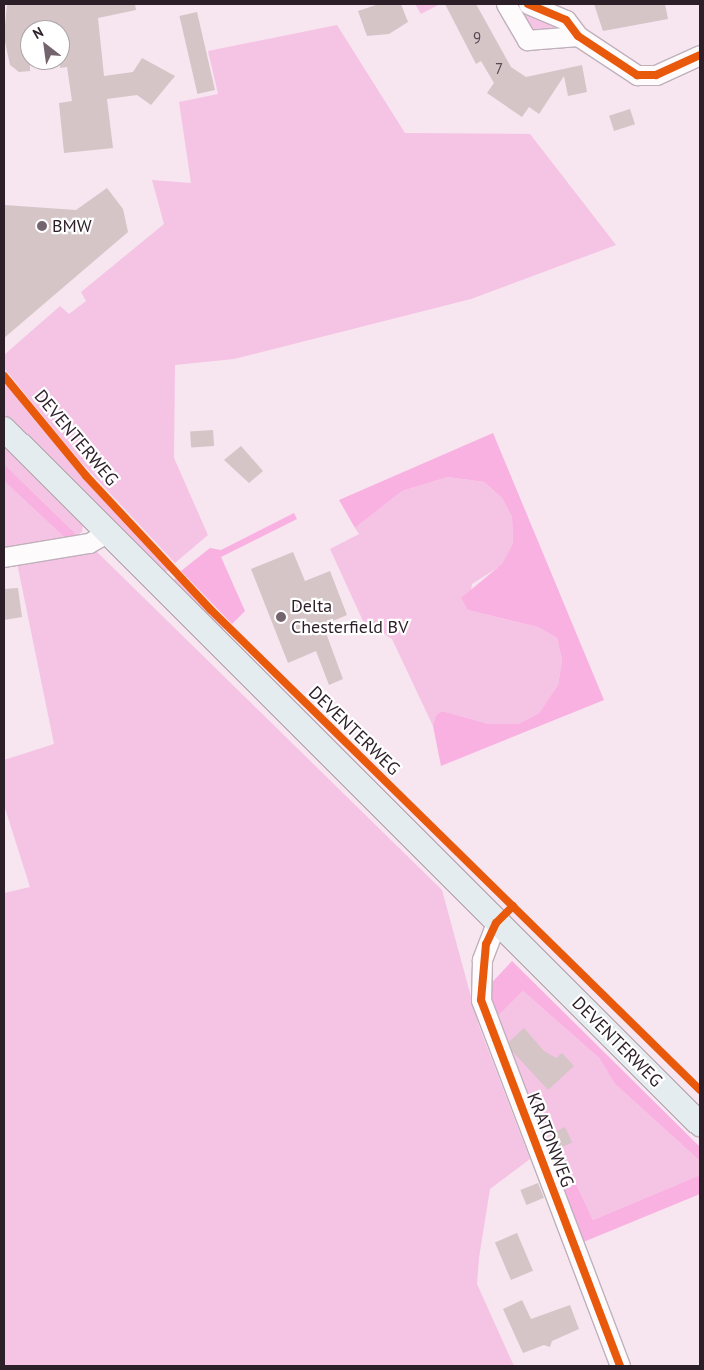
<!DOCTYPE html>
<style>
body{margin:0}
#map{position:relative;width:704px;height:1370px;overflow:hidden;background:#f7e5f0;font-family:"PT Sans",sans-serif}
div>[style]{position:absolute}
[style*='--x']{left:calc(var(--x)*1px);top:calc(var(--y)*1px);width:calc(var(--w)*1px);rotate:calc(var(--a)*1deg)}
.green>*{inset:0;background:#f5c4e4}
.forest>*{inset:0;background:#f9b1e2}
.building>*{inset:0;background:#d5c5c7;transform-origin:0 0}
.roads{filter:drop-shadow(1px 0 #bfb0ba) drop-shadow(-1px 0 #bfb0ba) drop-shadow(0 1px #bfb0ba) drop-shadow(0 -1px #bfb0ba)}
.minor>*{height:19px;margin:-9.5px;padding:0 9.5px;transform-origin:9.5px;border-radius:9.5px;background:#fefbfd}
.major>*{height:24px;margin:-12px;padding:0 12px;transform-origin:12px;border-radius:12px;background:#e4ecf0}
.cycleway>*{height:8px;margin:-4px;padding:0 4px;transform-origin:4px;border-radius:4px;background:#e8590c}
.dots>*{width:14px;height:14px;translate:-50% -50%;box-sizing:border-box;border:2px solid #fff;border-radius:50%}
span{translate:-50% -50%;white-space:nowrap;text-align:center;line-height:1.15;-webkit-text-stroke:4.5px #fff;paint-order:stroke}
.number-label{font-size:15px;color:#574850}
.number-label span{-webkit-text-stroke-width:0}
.poi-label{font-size:18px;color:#2d1f28}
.left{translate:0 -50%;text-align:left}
.street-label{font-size:18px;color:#2d1f28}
.frame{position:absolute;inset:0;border:5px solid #2d1f28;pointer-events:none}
.north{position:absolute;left:20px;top:20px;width:50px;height:50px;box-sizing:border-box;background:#fff;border:1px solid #aba5a9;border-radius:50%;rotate:330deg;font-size:14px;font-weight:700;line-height:20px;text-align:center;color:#2d1f28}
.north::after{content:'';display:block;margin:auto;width:18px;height:22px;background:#74646e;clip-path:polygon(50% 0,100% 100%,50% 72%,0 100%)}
</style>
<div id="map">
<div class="green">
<div style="clip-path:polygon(415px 4px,440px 4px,421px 14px)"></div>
<div style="clip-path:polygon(520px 11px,547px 20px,557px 30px,533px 32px)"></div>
<div style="clip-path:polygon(337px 25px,405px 133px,530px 134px,616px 245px,471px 299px,234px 359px,175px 365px,174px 458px,208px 535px,175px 563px,76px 457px,4px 368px,4px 355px,60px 306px,69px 314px,86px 301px,81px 292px,164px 224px,152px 180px,191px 183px,179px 102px,218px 94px,208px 51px)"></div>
<div style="clip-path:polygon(4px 381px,83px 478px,169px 570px,163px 573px,4px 413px)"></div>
<div style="clip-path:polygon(4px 444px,83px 524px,82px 532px,77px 535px,4px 464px)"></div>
<div style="clip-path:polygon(448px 477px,484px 482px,502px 498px,512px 517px,513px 543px,502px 565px,472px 584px,468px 610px,538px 627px,557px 638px,562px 660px,558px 685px,539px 713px,518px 724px,489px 724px,442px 711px,433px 726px,392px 639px,363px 621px,330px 549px,359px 534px,355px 528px,402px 491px)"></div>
<div style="clip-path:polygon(4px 481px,64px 537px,4px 549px)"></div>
<div style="clip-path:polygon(95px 550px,442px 890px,479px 1026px,530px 1159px,490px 1189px,479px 1258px,477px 1284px,514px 1366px,4px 1366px,4px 893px,30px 887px,4px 805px,4px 760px,54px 744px,17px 563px)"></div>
<div style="clip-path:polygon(176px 577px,224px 627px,223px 629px,173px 582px)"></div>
<div style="clip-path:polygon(523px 991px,599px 1058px,615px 1084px,700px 1161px,700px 1175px,593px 1220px,562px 1154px,549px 1159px,492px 1022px)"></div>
</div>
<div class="forest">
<div style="clip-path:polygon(493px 433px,604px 700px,441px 766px,433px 726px,436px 716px,442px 711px,489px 724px,518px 724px,539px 713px,558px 685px,562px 660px,557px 638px,538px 627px,468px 610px,461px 598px,502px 564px,513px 543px,512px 517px,502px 498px,484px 482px,448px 477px,402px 491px,355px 528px,339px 500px)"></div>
<div style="clip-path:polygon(4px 464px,77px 535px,64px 537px,4px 481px)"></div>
<div style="clip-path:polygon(294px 513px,297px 519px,221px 557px,245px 611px,232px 624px,181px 571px,210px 548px,221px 550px)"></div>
<div style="clip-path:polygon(512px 961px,700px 1147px,700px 1161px,615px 1084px,599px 1058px,523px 991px,492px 1022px,482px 993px)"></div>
<div style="clip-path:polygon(562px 1154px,593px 1220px,700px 1175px,700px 1194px,581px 1243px,549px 1159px)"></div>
</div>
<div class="building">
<div style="clip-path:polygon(7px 4px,135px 4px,136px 10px,98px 18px,104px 76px,133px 72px,142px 58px,175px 76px,151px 105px,137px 95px,107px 99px,113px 148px,64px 153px,59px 103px,72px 101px,67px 67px,60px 68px,60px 30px,30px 30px,30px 71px,19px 72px,10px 65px,4px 37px)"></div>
<div style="clip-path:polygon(379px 4px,401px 4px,408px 22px,389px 34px,367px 36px,358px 11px)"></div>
<div style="clip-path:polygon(445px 4px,476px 4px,511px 67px,526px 77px,582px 65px,587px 92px,568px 96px,564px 76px,539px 114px,529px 107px,522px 117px,487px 93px,494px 83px,481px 61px,476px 64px)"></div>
<div style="clip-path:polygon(594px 4px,665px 4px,668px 19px,603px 31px)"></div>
<div style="left:197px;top:12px;width:80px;height:18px;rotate:77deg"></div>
<div style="left:630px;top:109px;width:16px;height:22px;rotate:72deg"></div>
<div style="clip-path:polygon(107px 188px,123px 209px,128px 232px,4px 338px,4px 205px,76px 210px)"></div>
<div style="left:213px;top:430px;width:16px;height:23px;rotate:86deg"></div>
<div style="clip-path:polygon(241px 446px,263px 471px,249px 483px,224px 460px)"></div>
<div style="clip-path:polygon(293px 552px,305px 581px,330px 571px,347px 615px,323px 625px,343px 679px,329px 685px,316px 651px,288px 663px,251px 569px)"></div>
<div style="clip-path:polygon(18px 588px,22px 617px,4px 620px,4px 589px)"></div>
<div style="clip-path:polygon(524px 1028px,544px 1051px,556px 1058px,562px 1053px,574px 1066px,548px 1090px,512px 1051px,509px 1042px)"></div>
<div style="left:565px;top:1127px;width:17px;height:17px;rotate:65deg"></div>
<div style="left:538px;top:1183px;width:16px;height:19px;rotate:68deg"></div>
<div style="left:517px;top:1233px;width:41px;height:24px;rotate:67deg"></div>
<div style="clip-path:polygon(522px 1300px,531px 1319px,570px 1305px,579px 1329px,552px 1341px,550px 1347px,544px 1345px,523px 1353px,503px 1309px)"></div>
</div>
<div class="roads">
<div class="minor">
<div style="--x:506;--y:4;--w:42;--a:59.7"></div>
<div style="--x:527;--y:40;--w:51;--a:-4.5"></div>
<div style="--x:528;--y:4;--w:41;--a:22.8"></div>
<div style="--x:566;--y:20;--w:20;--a:53"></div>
<div style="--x:578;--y:36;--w:71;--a:33.5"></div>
<div style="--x:637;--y:75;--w:19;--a:0"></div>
<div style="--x:656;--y:75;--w:48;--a:-24.4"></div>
<div style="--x:4;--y:557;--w:86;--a:-9.4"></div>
<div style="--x:89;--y:543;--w:20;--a:-30"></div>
<div style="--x:496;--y:923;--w:40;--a:111"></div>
<div style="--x:482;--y:960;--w:40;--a:91.4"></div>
<div style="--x:481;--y:1000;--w:392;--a:69.2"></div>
</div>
<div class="major">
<div style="--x:4;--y:429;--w:984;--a:44.96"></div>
</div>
</div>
<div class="cycleway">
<div style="--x:528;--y:4;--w:41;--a:22.8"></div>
<div style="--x:566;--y:20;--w:20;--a:53"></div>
<div style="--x:578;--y:36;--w:71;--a:33.5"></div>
<div style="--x:637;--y:75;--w:19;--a:0"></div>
<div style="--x:656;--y:75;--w:48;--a:-24.4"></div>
<div style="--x:4;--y:376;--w:129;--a:50.6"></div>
<div style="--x:86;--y:476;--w:182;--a:47"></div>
<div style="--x:210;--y:609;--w:687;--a:44.47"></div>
<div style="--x:513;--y:906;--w:24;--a:135"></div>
<div style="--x:496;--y:923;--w:23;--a:115"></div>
<div style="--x:486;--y:944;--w:56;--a:95.1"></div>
<div style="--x:481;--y:1000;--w:392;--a:69.2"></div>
</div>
<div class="dots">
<div style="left:42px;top:226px;background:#74646e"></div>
<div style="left:281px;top:617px;background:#74646e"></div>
</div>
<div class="number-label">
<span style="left:477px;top:38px">9</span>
<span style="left:499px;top:69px">7</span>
</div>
<div class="poi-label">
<span class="left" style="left:52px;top:226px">BMW</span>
<span class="left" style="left:291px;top:617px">Delta<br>Chesterfield BV</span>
</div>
<div class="street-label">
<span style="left:76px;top:438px;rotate:50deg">DEVENTERWEG</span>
<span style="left:354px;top:731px;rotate:44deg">DEVENTERWEG</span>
<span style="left:617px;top:1042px;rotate:45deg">DEVENTERWEG</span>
<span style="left:550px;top:1140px;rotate:69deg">KRATONWEG</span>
</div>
<div class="frame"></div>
<div class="north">N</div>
</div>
